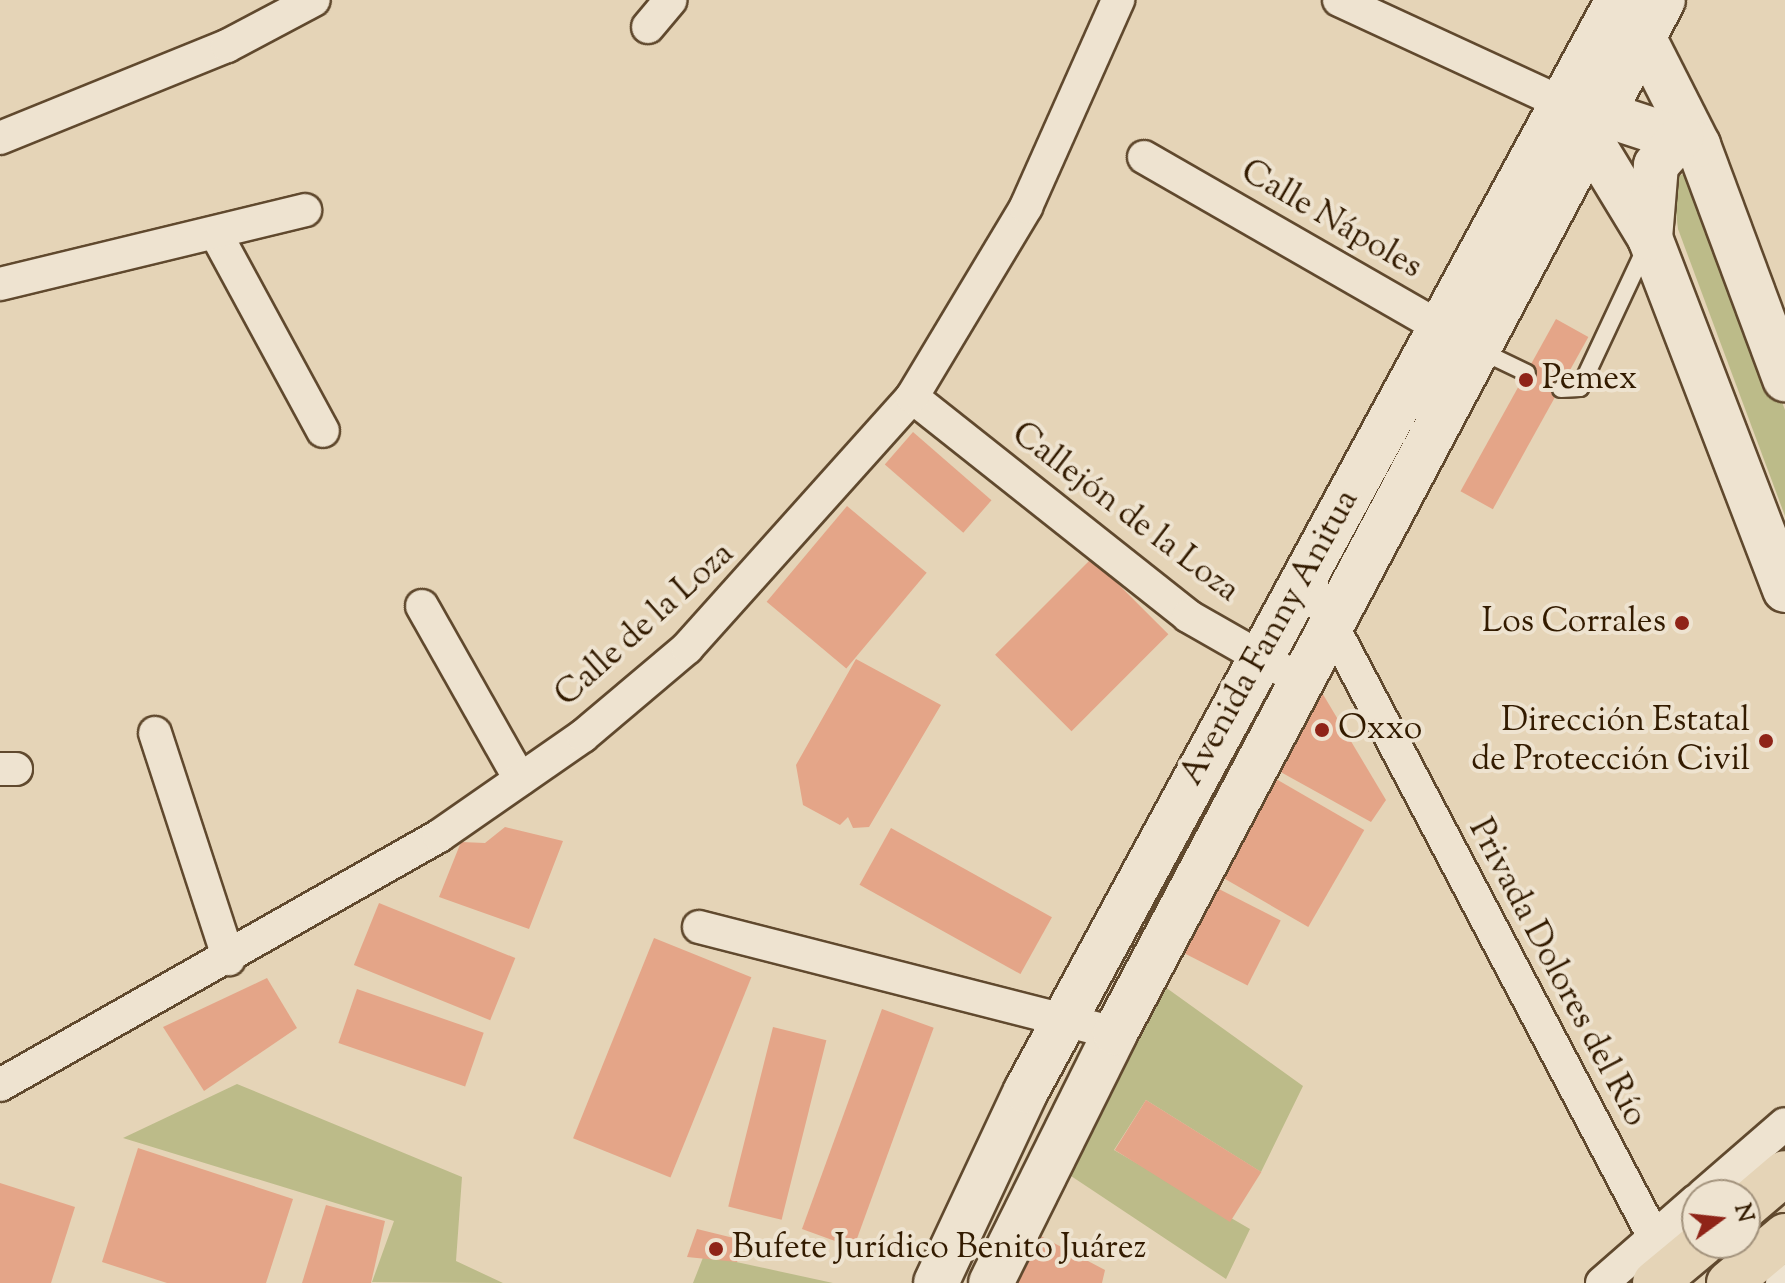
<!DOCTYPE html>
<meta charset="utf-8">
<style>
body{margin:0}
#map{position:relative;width:1785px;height:1283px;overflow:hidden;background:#e5d4b7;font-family:"Sorts Mill Goudy",serif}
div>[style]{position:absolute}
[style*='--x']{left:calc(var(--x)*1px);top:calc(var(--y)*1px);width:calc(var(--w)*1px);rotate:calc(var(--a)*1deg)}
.green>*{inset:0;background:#bcbb89}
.building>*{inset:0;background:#e4a588;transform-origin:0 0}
.roads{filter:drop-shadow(2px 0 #60492e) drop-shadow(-2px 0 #60492e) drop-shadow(0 2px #60492e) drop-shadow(0 -2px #60492e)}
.service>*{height:16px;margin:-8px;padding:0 8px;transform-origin:8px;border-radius:8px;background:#eee3d0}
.minor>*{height:32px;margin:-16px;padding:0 16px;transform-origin:16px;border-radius:16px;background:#eee3d0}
.secondary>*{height:44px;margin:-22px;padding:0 22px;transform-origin:22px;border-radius:22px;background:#eee3d0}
.primary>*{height:44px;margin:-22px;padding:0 22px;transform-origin:22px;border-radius:22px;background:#e5d4b7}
.dots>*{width:22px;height:22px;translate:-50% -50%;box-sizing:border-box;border:4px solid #eee3d0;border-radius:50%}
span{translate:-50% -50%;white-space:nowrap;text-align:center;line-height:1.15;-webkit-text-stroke:8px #eee3d0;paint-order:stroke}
.street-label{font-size:34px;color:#331b00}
.poi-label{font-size:34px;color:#331b00}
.left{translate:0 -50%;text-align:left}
.right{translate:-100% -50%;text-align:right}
.north{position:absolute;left:1681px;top:1179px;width:80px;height:80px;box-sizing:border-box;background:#eee3d0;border:2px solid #a3937d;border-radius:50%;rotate:75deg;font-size:22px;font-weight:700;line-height:32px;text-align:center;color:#331b00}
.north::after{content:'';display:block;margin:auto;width:28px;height:36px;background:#8f2418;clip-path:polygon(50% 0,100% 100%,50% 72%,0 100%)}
</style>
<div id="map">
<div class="green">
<div style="clip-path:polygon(1686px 173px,1704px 199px,1785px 410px,1785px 516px,1678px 229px,1672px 179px)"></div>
<div style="clip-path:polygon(1161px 984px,1303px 1086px,1261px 1172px,1146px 1100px,1114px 1150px,1250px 1229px,1226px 1279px,1068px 1174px)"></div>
<div style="clip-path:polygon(237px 1084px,462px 1177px,456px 1261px,503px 1283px,372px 1282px,394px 1221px,123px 1138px)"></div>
<div style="clip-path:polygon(704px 1255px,833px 1283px,693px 1283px)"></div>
</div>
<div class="building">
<div style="left:1556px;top:319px;width:37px;height:197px;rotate:29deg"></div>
<div style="left:913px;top:432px;width:104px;height:43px;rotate:41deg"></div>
<div style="left:847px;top:506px;width:104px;height:125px;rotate:40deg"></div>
<div style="left:1092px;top:558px;width:108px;height:137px;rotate:45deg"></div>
<div style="clip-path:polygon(856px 659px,941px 705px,869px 827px,853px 828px,848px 817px,840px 825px,803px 805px,796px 765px)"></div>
<div style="clip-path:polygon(1321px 691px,1386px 800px,1371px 822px,1277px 770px)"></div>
<div style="left:1269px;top:775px;width:110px;height:112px;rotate:30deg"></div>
<div style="clip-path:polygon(505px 827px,563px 841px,529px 929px,439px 897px,461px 842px,485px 843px)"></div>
<div style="left:891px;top:828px;width:184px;height:65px;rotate:29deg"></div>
<div style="left:1213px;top:886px;width:76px;height:73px;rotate:27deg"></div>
<div style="left:379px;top:903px;width:147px;height:67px;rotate:22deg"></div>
<div style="left:654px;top:938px;width:105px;height:216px;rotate:22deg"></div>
<div style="clip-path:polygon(267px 978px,297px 1028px,204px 1091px,163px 1027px)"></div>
<div style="left:357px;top:989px;width:134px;height:57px;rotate:19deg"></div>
<div style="left:882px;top:1009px;width:55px;height:234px;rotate:20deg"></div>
<div style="left:773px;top:1027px;width:55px;height:185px;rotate:14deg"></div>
<div style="left:1146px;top:1100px;width:136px;height:59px;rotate:32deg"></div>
<div style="clip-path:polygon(138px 1148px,293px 1199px,266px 1283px,167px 1283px,102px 1262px)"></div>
<div style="clip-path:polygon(0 1183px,75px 1207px,51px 1283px,0 1283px)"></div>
<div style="clip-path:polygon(326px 1205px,385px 1221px,371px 1283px,302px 1283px)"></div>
<div style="clip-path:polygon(697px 1229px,746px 1241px,737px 1262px,687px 1257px)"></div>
<div style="clip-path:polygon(1033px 1232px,1105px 1270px,1102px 1283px,1004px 1283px)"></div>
</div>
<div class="roads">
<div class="service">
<div style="--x:1479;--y:350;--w:53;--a:25.6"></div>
<div style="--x:1561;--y:389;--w:19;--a:-3"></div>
<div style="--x:1580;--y:388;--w:156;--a:-64.9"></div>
</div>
<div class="minor">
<div style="--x:1339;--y:0;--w:243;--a:24.8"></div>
<div style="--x:648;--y:27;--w:35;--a:-50"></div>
<div style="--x:0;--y:138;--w:245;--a:-22.1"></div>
<div style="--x:227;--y:46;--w:98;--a:-27.9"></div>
<div style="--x:1144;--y:157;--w:363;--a:29.9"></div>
<div style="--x:216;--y:234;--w:224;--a:61.5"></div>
<div style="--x:0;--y:284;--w:314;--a:-13.6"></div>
<div style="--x:912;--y:397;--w:352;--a:38.4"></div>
<div style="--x:1188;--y:616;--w:129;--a:29.7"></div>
<div style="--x:1305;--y:574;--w:749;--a:62.24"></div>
<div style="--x:422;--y:606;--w:199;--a:60.5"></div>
<div style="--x:155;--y:733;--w:238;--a:71.9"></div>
<div style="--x:0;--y:769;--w:16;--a:0"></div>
<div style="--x:699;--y:927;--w:429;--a:14.3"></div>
<div style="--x:0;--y:1085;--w:505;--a:-29.56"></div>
<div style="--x:439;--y:836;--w:175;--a:-34.8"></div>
<div style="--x:583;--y:736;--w:136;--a:-40.2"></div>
<div style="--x:687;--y:648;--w:337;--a:-48.1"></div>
<div style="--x:912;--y:397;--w:222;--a:-59"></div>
<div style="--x:1026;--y:207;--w:227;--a:-66"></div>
<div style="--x:1703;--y:1195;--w:108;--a:-40.9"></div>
<div style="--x:1602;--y:1283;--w:126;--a:-41.1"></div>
<div style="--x:1782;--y:1283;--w:4;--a:-34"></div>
</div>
<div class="secondary">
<div style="--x:1633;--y:17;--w:144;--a:63.1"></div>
<div style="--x:1698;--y:145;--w:250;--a:69.6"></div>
<div style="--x:1579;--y:106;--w:125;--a:18.1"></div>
<div style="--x:1579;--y:121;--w:137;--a:58.7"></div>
<div style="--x:1650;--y:238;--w:377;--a:69"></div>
<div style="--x:1650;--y:238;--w:73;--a:-85.3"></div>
<div style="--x:1656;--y:165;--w:38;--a:-48"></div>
<div style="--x:936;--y:1283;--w:212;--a:-64.9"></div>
<div style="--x:1026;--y:1091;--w:1241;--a:-61.51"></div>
<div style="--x:991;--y:1283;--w:279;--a:-63.6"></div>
<div style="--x:1115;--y:1033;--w:1169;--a:-62.05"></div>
</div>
<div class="primary">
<div style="--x:1745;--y:1207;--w:52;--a:-40.4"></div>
<div style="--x:1655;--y:1283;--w:62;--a:-39.8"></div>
<div style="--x:1729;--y:1283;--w:73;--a:-40"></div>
</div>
</div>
<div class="dots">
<div style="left:1526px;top:380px;background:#8f2418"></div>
<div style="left:1682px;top:623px;background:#8f2418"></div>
<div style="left:1322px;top:730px;background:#8f2418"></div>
<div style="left:1766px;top:741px;background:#8f2418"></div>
<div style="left:716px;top:1249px;background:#8f2418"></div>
</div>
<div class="street-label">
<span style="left:1331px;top:220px;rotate:30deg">Calle Nápoles</span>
<span style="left:1125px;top:513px;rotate:37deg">Callejón de la Loza</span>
<span style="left:645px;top:625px;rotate:-42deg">Calle de la Loza</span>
<span style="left:1270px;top:638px;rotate:-61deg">Avenida Fanny Anitua</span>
<span style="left:1557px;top:973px;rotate:62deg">Privada Dolores del Río</span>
</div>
<div class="poi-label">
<span class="left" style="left:1542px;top:380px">Pemex</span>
<span class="right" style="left:1666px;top:623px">Los Corrales</span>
<span class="right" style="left:1750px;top:741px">Dirección Estatal<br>de Protección Civil</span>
<span class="left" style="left:1338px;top:730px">Oxxo</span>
<span class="left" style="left:732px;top:1249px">Bufete Jurídico Benito Juárez</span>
</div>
<div class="north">N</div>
</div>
